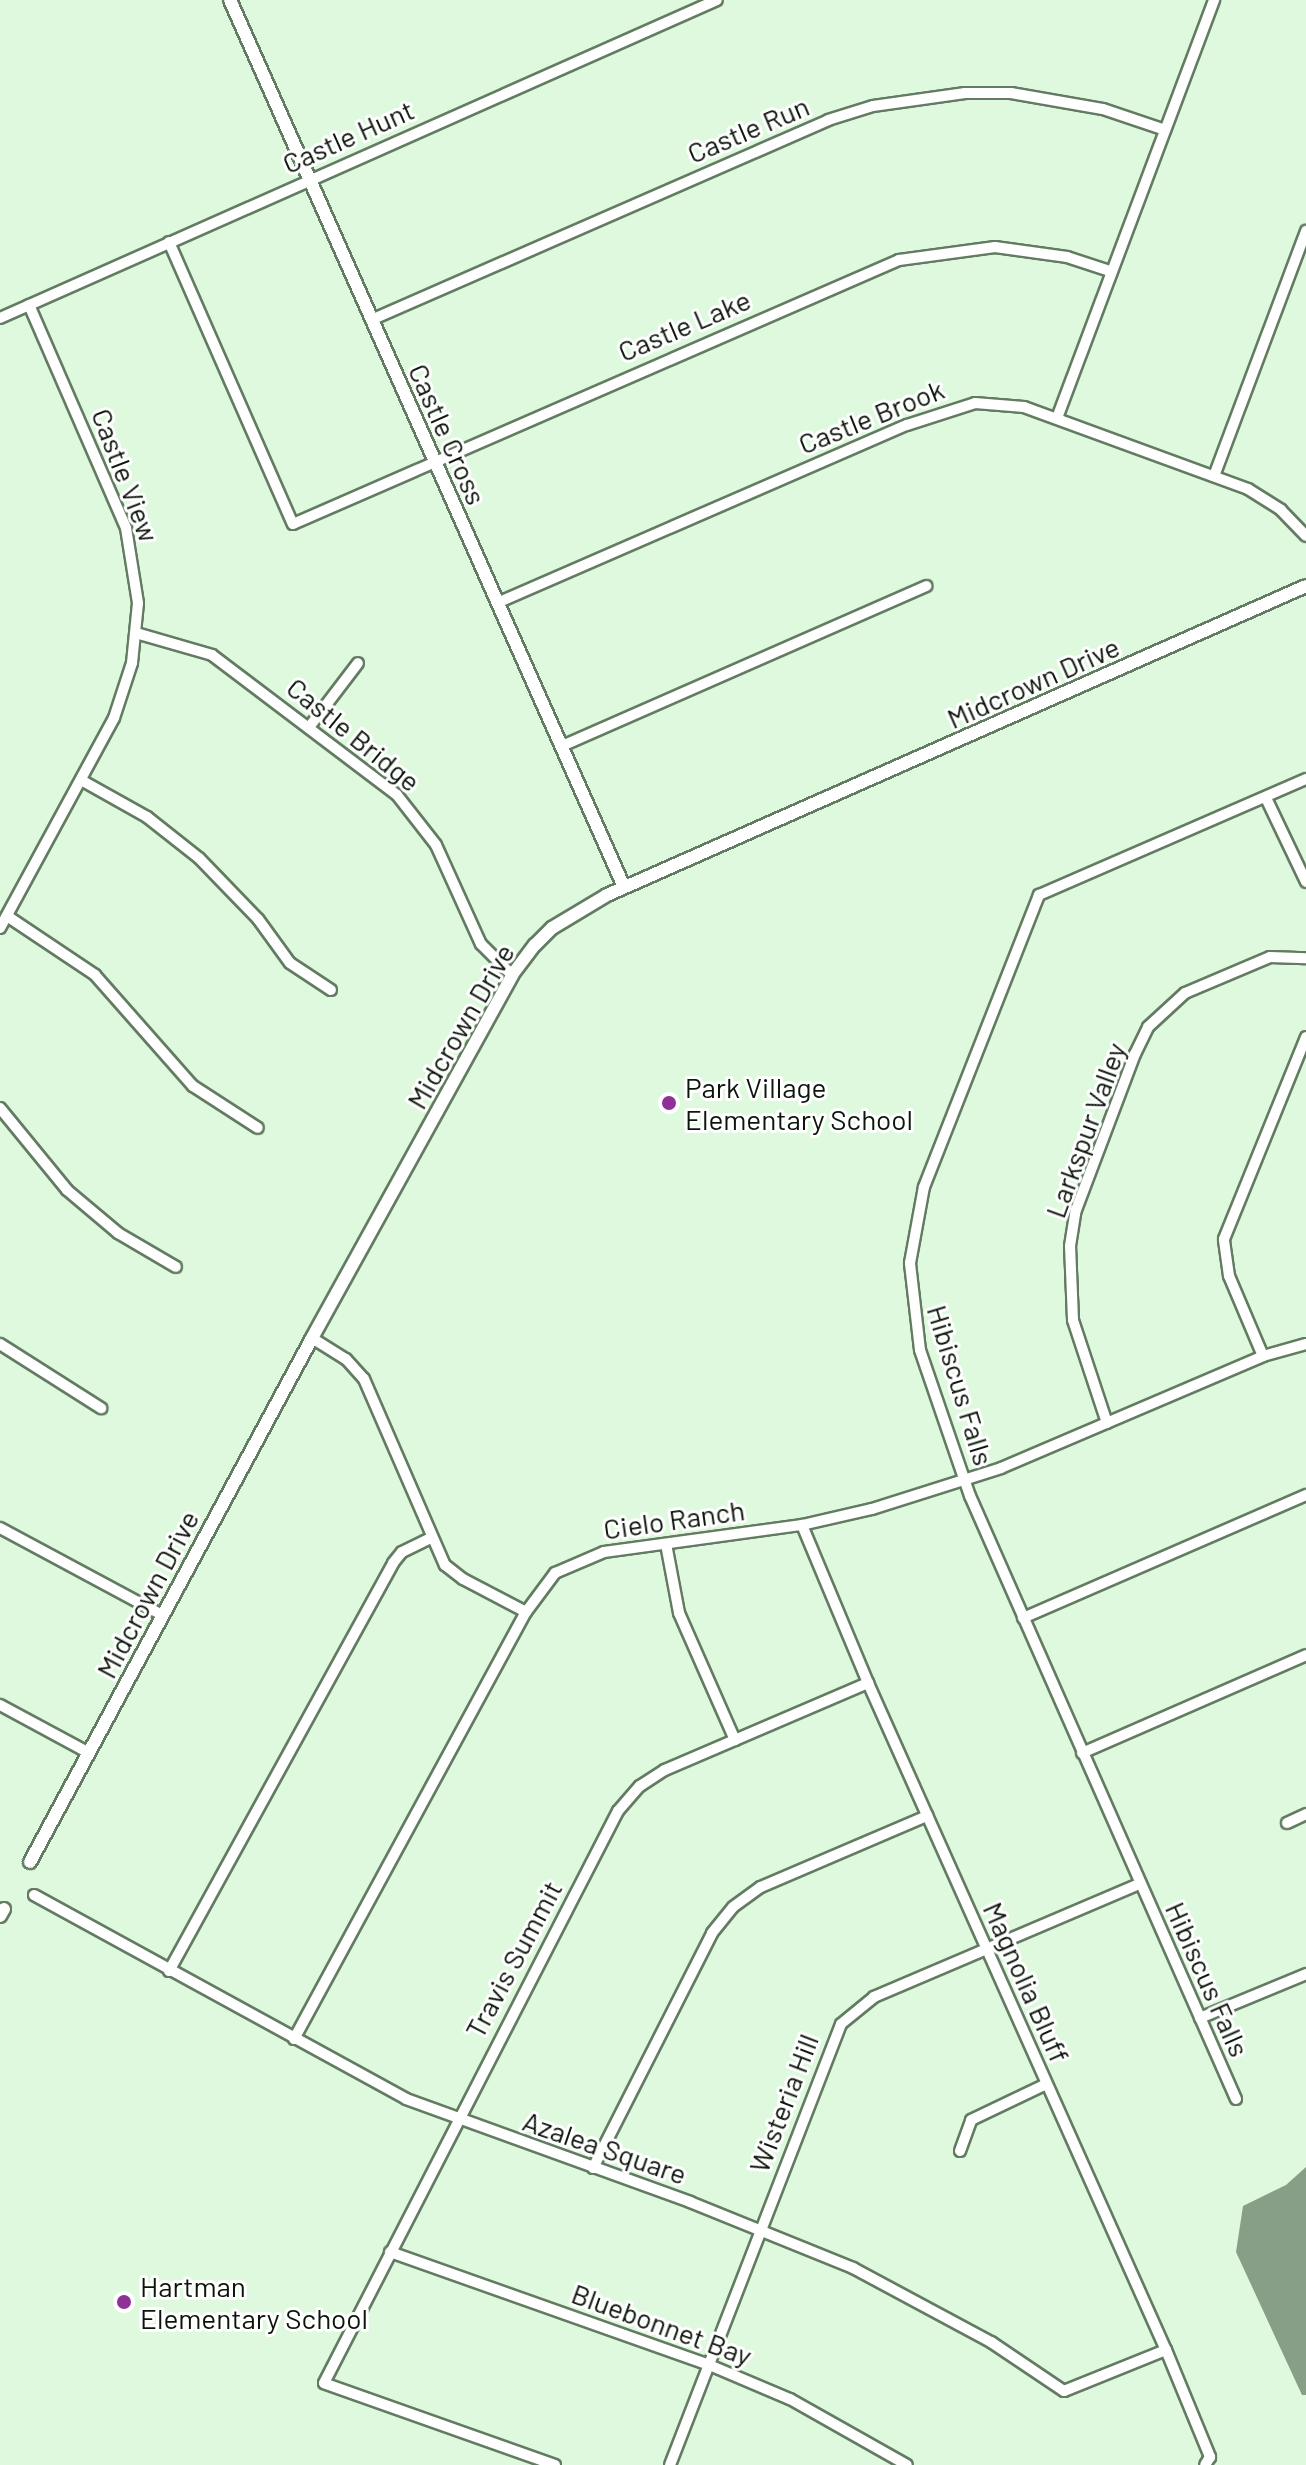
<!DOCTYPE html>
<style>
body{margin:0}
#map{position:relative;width:1306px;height:2465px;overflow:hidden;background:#def9dd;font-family:Barlow,sans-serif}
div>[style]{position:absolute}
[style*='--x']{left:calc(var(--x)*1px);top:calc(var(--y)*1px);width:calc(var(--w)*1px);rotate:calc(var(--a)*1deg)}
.water>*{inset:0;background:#889f87}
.roads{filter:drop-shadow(2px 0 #637b62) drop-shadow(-2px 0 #637b62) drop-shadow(0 2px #637b62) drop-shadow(0 -2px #637b62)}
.minor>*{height:10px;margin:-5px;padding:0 5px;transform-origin:5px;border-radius:5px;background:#fff}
.tertiary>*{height:12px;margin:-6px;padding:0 6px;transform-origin:6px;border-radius:6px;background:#fff}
.dots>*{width:22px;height:22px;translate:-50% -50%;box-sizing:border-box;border:4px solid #fff;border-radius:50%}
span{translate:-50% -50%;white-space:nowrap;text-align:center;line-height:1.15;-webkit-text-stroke:6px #fff;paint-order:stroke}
.street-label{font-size:28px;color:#0c150c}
.poi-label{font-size:28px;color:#0c150c}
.left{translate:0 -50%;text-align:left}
</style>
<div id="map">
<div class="water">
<div style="clip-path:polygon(1306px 2167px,1306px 2395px,1302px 2395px,1236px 2252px,1243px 2206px,1286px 2185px)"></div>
</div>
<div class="roads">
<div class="minor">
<div style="--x:169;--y:242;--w:308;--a:66.3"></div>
<div style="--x:293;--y:524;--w:661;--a:-23.54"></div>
<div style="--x:899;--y:260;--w:97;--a:-7.7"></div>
<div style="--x:995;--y:247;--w:73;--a:7.9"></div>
<div style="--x:1067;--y:257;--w:45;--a:18"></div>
<div style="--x:0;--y:318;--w:784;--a:-23.92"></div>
<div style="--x:371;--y:320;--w:499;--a:-23.6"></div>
<div style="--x:828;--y:120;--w:47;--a:-17.3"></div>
<div style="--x:873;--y:106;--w:93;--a:-8"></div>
<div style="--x:965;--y:93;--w:46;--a:0"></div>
<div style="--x:1011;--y:93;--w:93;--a:9.9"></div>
<div style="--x:1103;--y:109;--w:65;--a:18.7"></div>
<div style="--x:1057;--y:418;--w:447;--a:-69.4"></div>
<div style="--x:1214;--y:476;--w:262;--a:-69.4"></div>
<div style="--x:497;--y:603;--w:447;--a:-23.5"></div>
<div style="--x:907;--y:425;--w:71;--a:-17.9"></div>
<div style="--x:975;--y:403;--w:49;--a:4.7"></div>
<div style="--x:1024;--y:407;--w:239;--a:20.1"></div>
<div style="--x:1248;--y:489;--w:39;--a:32"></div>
<div style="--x:1281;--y:510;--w:36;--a:46"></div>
<div style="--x:136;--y:633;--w:79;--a:16.1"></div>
<div style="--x:212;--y:655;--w:232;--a:37.1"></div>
<div style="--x:397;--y:795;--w:63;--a:52"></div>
<div style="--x:436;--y:845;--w:109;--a:65.6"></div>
<div style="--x:481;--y:944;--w:44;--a:45"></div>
<div style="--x:310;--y:726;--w:79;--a:-52.7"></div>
<div style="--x:562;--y:746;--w:398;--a:-23.7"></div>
<div style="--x:81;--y:780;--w:76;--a:29.3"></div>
<div style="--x:147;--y:817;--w:66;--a:38.3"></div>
<div style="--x:199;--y:858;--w:85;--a:46"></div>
<div style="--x:258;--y:919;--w:54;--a:54"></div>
<div style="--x:290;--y:963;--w:49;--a:33.4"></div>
<div style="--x:1266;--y:798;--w:93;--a:64.5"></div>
<div style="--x:7;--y:916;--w:106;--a:33.8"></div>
<div style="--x:95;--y:975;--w:148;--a:48.6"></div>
<div style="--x:193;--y:1086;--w:77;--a:32.9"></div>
<div style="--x:0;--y:928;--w:239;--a:-61.5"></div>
<div style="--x:114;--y:718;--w:58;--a:-71.9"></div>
<div style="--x:132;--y:663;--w:60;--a:-84.3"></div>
<div style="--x:138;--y:603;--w:76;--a:-99.1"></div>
<div style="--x:126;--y:528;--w:243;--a:-113.5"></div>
<div style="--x:0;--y:1108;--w:106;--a:50.7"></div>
<div style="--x:67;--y:1190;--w:67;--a:40.1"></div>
<div style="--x:118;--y:1233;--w:67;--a:30.4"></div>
<div style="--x:312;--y:1338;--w:40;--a:32"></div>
<div style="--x:346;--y:1359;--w:27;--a:48"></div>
<div style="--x:364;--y:1379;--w:203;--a:66.5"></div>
<div style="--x:445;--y:1565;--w:23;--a:38"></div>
<div style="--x:463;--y:1579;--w:71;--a:27.6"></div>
<div style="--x:0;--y:1344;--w:120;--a:32.4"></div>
<div style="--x:1263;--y:1356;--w:87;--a:-113"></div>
<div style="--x:1229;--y:1276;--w:37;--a:-98"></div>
<div style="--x:1224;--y:1239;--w:218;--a:-67.9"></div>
<div style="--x:1107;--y:1423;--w:108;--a:-108.3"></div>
<div style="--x:1073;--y:1320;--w:74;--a:-92.3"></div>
<div style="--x:1070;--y:1246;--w:36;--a:-81"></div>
<div style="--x:1076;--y:1210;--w:167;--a:-69.3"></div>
<div style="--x:1135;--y:1054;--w:30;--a:-64"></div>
<div style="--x:1148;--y:1027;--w:50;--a:-42.6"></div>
<div style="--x:1185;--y:993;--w:92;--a:-23"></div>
<div style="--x:1270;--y:957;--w:36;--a:2"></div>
<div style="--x:802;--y:1525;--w:171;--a:67.3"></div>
<div style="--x:868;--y:1683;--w:731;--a:65.93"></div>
<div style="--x:1166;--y:2350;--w:116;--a:67.6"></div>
<div style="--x:1210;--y:2457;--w:9;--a:122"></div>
<div style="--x:0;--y:1528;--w:184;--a:28.2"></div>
<div style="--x:666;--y:1544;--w:70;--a:79.3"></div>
<div style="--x:679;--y:1613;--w:139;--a:66.2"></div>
<div style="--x:1023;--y:1618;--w:309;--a:-23.5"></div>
<div style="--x:0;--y:1705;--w:101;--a:28.3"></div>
<div style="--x:1082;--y:1753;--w:244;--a:-23.6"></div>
<div style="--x:1287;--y:1823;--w:21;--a:-25"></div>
<div style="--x:34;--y:1895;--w:424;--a:28.7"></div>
<div style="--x:406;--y:2099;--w:302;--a:19.9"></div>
<div style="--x:690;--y:2202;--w:176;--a:22"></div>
<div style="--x:853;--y:2268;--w:157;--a:28.2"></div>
<div style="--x:991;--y:2342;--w:88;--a:33.9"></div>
<div style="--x:1064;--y:2391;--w:110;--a:-21.9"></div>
<div style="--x:169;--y:1971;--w:465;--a:-61.2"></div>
<div style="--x:393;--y:1563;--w:14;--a:-51"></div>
<div style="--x:402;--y:1552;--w:32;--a:-26"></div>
<div style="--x:1200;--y:2018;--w:115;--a:-22.5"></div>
<div style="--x:294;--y:2039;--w:486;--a:-61.5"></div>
<div style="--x:526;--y:1612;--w:49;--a:-53.4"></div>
<div style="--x:555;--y:1573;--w:53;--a:-23.2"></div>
<div style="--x:604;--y:1552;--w:200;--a:-7.8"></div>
<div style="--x:802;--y:1525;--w:72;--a:-12.9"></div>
<div style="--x:872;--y:1509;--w:135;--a:-17.6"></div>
<div style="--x:1001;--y:1468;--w:285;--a:-23.1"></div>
<div style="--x:1263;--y:1356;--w:45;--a:-15.6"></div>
<div style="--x:1236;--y:2099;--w:659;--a:-113.8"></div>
<div style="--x:970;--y:1496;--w:154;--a:-108.9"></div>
<div style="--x:920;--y:1350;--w:88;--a:-96.6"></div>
<div style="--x:910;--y:1263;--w:77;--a:-79.6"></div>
<div style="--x:924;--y:1187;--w:314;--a:-68.5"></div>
<div style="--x:1039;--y:895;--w:291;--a:-23.5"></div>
<div style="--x:960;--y:2151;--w:33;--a:-70"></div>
<div style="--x:971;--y:2120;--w:83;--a:-25.6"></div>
<div style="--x:593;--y:2168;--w:263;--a:-63.1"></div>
<div style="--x:712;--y:1933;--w:33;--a:-51"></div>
<div style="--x:733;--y:1907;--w:34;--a:-36"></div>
<div style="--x:761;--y:1887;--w:181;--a:-23.2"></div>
<div style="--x:390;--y:2252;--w:336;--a:19.5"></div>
<div style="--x:707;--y:2364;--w:90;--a:22.9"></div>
<div style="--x:790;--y:2399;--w:134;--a:29.4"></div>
<div style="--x:555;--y:2465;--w:245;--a:-160.5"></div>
<div style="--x:324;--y:2383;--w:643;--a:-62.8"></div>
<div style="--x:618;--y:1811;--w:33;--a:-49"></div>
<div style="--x:640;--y:1786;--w:30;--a:-33"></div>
<div style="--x:665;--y:1770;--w:221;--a:-23.2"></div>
<div style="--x:670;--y:2465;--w:473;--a:-68.8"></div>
<div style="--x:841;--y:2024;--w:43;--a:-39.3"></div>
<div style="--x:874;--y:1997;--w:288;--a:-23.1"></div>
</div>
<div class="tertiary">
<div style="--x:230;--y:0;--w:971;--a:66.05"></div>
<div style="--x:30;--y:1862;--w:595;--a:-61.71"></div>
<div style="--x:312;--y:1338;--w:414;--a:-61.1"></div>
<div style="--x:512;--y:975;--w:38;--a:-53"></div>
<div style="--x:535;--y:945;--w:24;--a:-45"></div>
<div style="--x:552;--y:928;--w:64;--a:-31"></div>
<div style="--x:607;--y:895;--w:764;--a:-23.85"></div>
<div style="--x:0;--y:1916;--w:8;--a:-60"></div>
</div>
</div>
<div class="dots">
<div style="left:669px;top:1103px;background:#903099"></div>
<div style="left:124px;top:2302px;background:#903099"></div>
</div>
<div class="street-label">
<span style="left:748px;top:129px;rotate:-23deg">Castle Run</span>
<span style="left:348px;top:136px;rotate:-24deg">Castle Hunt</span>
<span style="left:684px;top:325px;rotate:-23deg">Castle Lake</span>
<span style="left:871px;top:416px;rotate:-22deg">Castle Brook</span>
<span style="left:448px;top:434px;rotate:66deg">Castle Cross</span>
<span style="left:126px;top:475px;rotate:69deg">Castle View</span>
<span style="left:1033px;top:682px;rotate:-24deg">Midcrown Drive</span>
<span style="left:354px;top:734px;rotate:39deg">Castle Bridge</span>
<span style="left:460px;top:1026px;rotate:-60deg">Midcrown Drive</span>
<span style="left:1085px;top:1130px;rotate:-70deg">Larkspur Valley</span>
<span style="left:961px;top:1385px;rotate:73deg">Hibiscus Falls</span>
<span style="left:674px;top:1519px;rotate:-8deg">Cielo Ranch</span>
<span style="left:147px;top:1594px;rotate:-62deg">Midcrown Drive</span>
<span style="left:513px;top:1959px;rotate:-62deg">Travis Summit</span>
<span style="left:1208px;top:1979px;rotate:66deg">Hibiscus Falls</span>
<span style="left:1027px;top:1982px;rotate:66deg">Magnolia Bluff</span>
<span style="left:783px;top:2103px;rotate:-69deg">Wisteria Hill</span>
<span style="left:605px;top:2147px;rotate:19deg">Azalea Square</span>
<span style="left:662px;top:2324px;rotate:20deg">Bluebonnet Bay</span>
</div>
<div class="poi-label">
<span class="left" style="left:685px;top:1103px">Park Village<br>Elementary School</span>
<span class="left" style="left:140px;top:2302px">Hartman<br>Elementary School</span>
</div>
</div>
